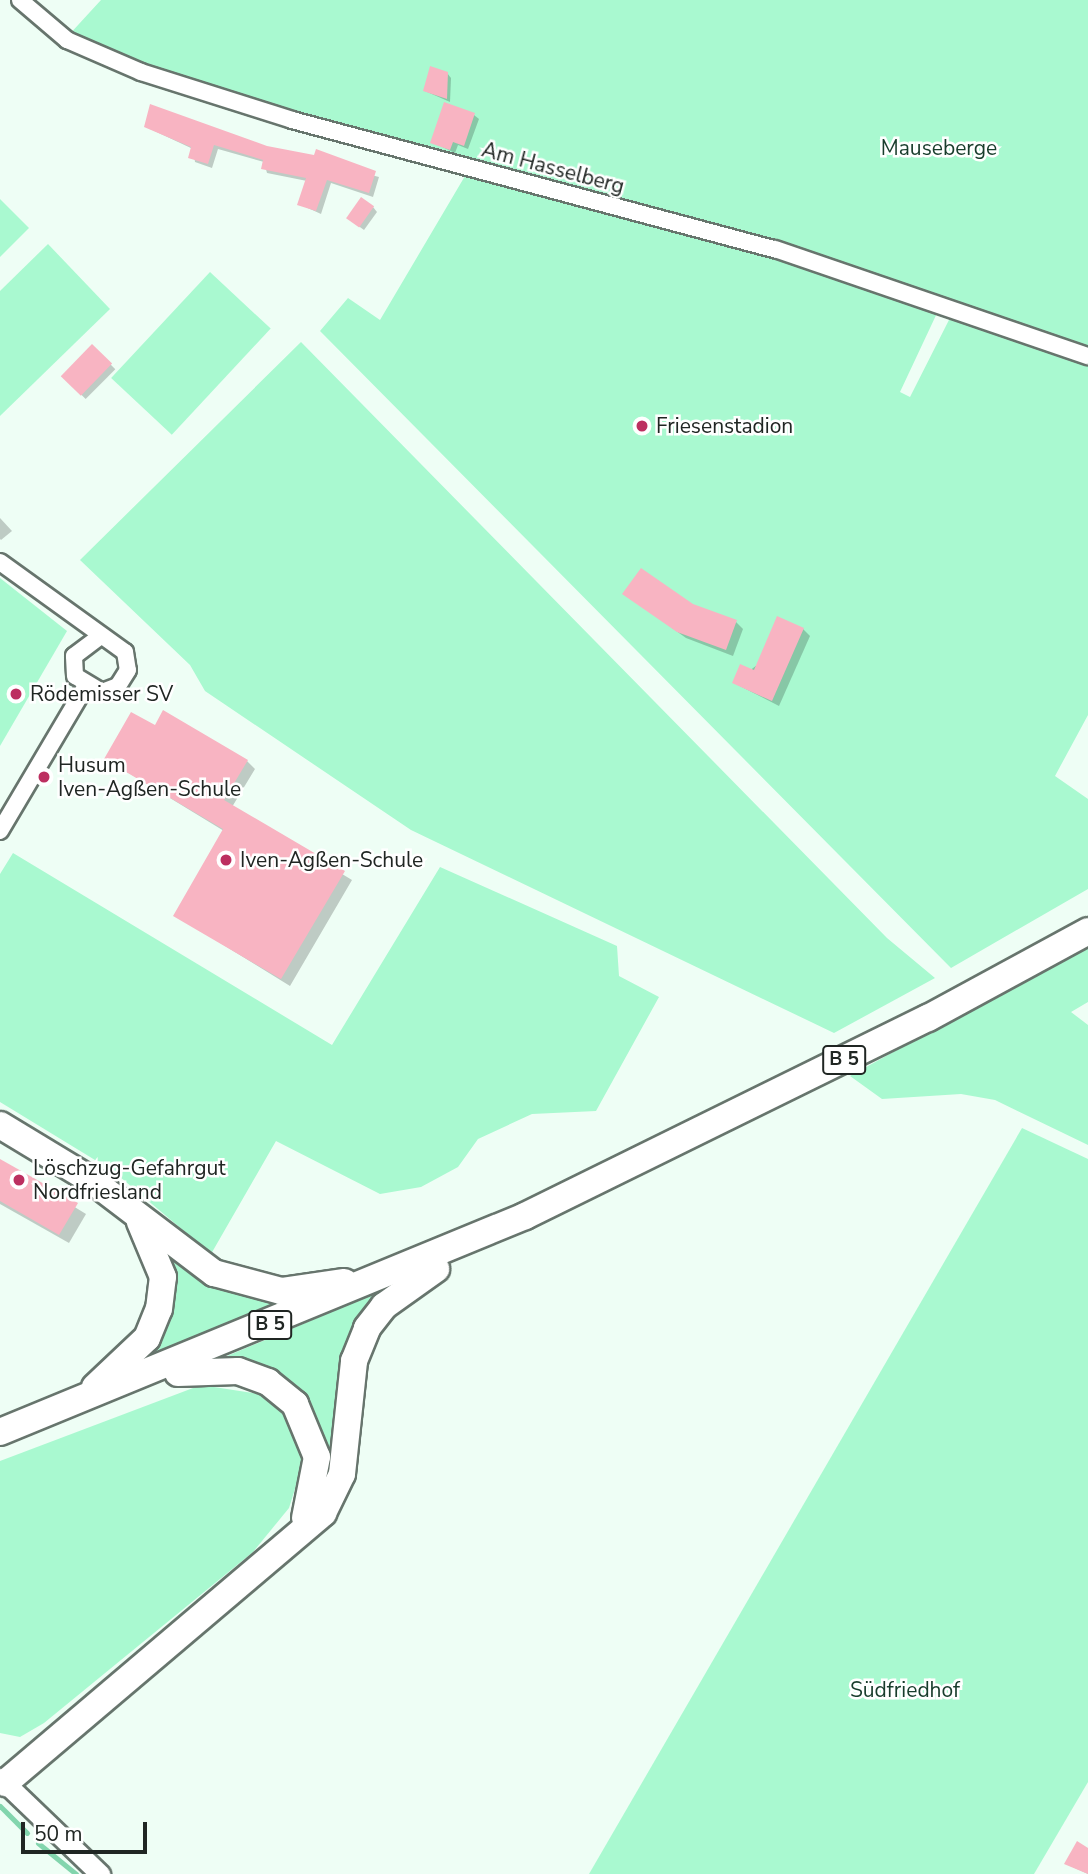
<!DOCTYPE html>
<meta charset="utf-8">
<style>
body{margin:0}
#map{position:relative;width:1088px;height:1874px;overflow:hidden;background:#eefef5;font-family:"Nunito Sans",sans-serif}
div>[style]{position:absolute}
[style*='--x']{left:calc(var(--x)*1px);top:calc(var(--y)*1px);width:calc(var(--w)*1px);rotate:calc(var(--a)*1deg)}
.green>*{inset:0;background:#a9f9d0;transform-origin:0 0}
.shadow>*{inset:0;background:#0003;transform-origin:0 0}
.stream>*{height:5px;margin:-2.5px;padding:0 2.5px;transform-origin:2.5px;border-radius:2.5px;background:#82d5ad}
.building>*{inset:0;background:#f8b4c2;transform-origin:0 0}
.roads{filter:drop-shadow(2px 0 #67756d) drop-shadow(-2px 0 #67756d) drop-shadow(0 2px #67756d) drop-shadow(0 -2px #67756d)}
.minor>*{height:16px;margin:-8px;padding:0 8px;transform-origin:8px;border-radius:8px;background:#fff}
.tertiary>*{height:19px;margin:-9.5px;padding:0 9.5px;transform-origin:9.5px;border-radius:9.5px;background:#fff}
.trunk>*{height:26px;margin:-13px;padding:0 13px;transform-origin:13px;border-radius:13px;background:#fff}
.dots>*{width:19px;height:19px;translate:-50% -50%;box-sizing:border-box;border:4px solid #fff;border-radius:50%}
span{translate:-50% -50%;white-space:nowrap;text-align:center;line-height:1.15;-webkit-text-stroke:5px #fff;paint-order:stroke}
.shield-label span{padding:2px 5px;background:#fff;border:2px solid;border-radius:5px;-webkit-text-stroke-width:0}
.shield-label{font-size:19px;color:#202623;font-weight:700}
.park-label{font-size:21px;color:#183d2c}
.street-label{font-size:21px;color:#202623}
.poi-label{font-size:21px;color:#202623}
.left{translate:0 -50%;text-align:left}
.scale{position:absolute;left:21px;top:1822px;width:126px;height:32px;box-sizing:border-box;border:4px solid #202623;border-top:0;padding-left:9px;font-size:21px;line-height:24px;white-space:nowrap;color:#202623;-webkit-text-stroke:5px #fff;paint-order:stroke}
</style>
<div id="map">
<div class="green">
<div style="clip-path:polygon(101px 0,1088px 0,1088px 353px,921px 296px,293px 118px,67px 37px)"></div>
<div style="clip-path:polygon(465px 176px,706px 237px,938px 311px,900px 392px,910px 397px,952px 314px,1088px 361px,1088px 715px,1055px 776px,1088px 799px,1088px 889px,951px 968px,320px 331px,348px 298px,380px 320px)"></div>
<div style="clip-path:polygon(0 199px,29px 228px,0 257px)"></div>
<div style="clip-path:polygon(48px 244px,110px 309px,0 416px,0 291px)"></div>
<div style="left:210px;top:272px;width:83px;height:145px;rotate:43deg"></div>
<div style="clip-path:polygon(301px 342px,887px 938px,935px 978px,834px 1033px,411px 830px,205px 691px,190px 665px,80px 560px)"></div>
<div style="clip-path:polygon(0 578px,67px 631px,0 746px)"></div>
<div style="clip-path:polygon(13px 853px,332px 1045px,440px 867px,617px 946px,619px 976px,659px 997px,596px 1111px,532px 1114px,478px 1139px,458px 1167px,421px 1187px,380px 1194px,276px 1141px,211px 1254px,113px 1171px,0 1102px,0 874px)"></div>
<div style="clip-path:polygon(1088px 944px,1088px 1002px,1071px 1012px,1088px 1025px,1088px 1145px,995px 1100px,961px 1094px,882px 1099px,850px 1076px)"></div>
<div style="clip-path:polygon(1022px 1128px,1088px 1159px,1088px 1782px,1034px 1874px,589px 1874px)"></div>
<div style="clip-path:polygon(167px 1246px,297px 1302px,136px 1369px,172px 1278px)"></div>
<div style="clip-path:polygon(383px 1290px,358px 1325px,331px 1480px,320px 1500px,319px 1430px,213px 1362px)"></div>
<div style="clip-path:polygon(201px 1385px,260px 1394px,287px 1413px,305px 1457px,289px 1508px,253px 1552px,44px 1723px,20px 1737px,0 1733px,0 1461px)"></div>
</div>
<div class="shadow">
<div style="clip-path:polygon(447px 73px,451px 78px,450px 102px,425px 91px)"></div>
<div style="clip-path:polygon(474px 115px,479px 119px,468px 149px,458px 145px,455px 153px,432px 142px)"></div>
<div style="clip-path:polygon(146px 127px,266px 147px,379px 177px,373px 197px,331px 183px,321px 214px,299px 204px,307px 181px,267px 173px,264px 162px,218px 149px,212px 168px,195px 162px,193px 149px)"></div>
<div style="clip-path:polygon(373px 207px,377px 212px,364px 230px,353px 222px)"></div>
<div style="left:92px;top:346px;width:33px;height:42px;rotate:45deg"></div>
<div style="clip-path:polygon(0 518px,12px 531px,1px 540px,0 539px)"></div>
<div style="clip-path:polygon(625px 594px,736px 622px,743px 629px,733px 656px,686px 638px)"></div>
<div style="clip-path:polygon(803px 629px,810px 636px,779px 706px,734px 683px)"></div>
<div style="clip-path:polygon(155px 728px,247px 761px,255px 769px,232px 807px,352px 880px,290px 986px,175px 915px,224px 831px,106px 759px)"></div>
<div style="clip-path:polygon(0 1161px,86px 1214px,69px 1243px,0 1204px)"></div>
<div style="clip-path:polygon(1088px 1850px,1088px 1874px,1066px 1864px)"></div>
</div>
<div class="stream">
<div style="--x:0;--y:1806;--w:38;--a:45"></div>
<div style="--x:38;--y:1843;--w:49;--a:39.2"></div>
</div>
<div class="building">
<div style="clip-path:polygon(430px 66px,448px 72px,447px 99px,423px 91px)"></div>
<div style="clip-path:polygon(444px 102px,475px 113px,464px 146px,453px 142px,450px 150px,430px 143px)"></div>
<div style="clip-path:polygon(150px 104px,267px 146px,314px 155px,316px 149px,376px 171px,369px 193px,327px 180px,316px 211px,297px 205px,306px 178px,261px 169px,263px 160px,214px 145px,208px 164px,188px 158px,191px 147px,144px 127px)"></div>
<div style="left:361px;top:197px;width:16px;height:26px;rotate:35deg"></div>
<div style="left:92px;top:344px;width:28px;height:45px;rotate:44deg"></div>
<div style="clip-path:polygon(641px 568px,693px 604px,737px 620px,726px 650px,677px 632px,622px 594px)"></div>
<div style="clip-path:polygon(777px 616px,804px 628px,772px 701px,732px 683px,740px 664px,754px 670px)"></div>
<div style="clip-path:polygon(163px 710px,248px 760px,224px 800px,345px 871px,281px 979px,173px 916px,223px 829px,104px 759px,131px 712px,155px 725px)"></div>
<div style="clip-path:polygon(0 1159px,78px 1203px,59px 1235px,0 1201px)"></div>
<div style="clip-path:polygon(1077px 1841px,1088px 1848px,1088px 1874px,1064px 1864px)"></div>
</div>
<div class="roads">
<div class="minor">
<div style="--x:20;--y:0;--w:62;--a:40.4"></div>
<div style="--x:67;--y:40;--w:81;--a:23.4"></div>
<div style="--x:141;--y:72;--w:158;--a:17.6"></div>
<div style="--x:292;--y:120;--w:500;--a:15"></div>
<div style="--x:775;--y:249;--w:331;--a:18.9"></div>
<div style="--x:0;--y:562;--w:154;--a:35.8"></div>
<div style="--x:125;--y:652;--w:18;--a:81"></div>
<div style="--x:128;--y:670;--w:19;--a:122"></div>
<div style="--x:118;--y:686;--w:17;--a:159"></div>
<div style="--x:102;--y:692;--w:31;--a:-149"></div>
<div style="--x:75;--y:676;--w:20;--a:-93"></div>
<div style="--x:74;--y:656;--w:31;--a:-37"></div>
<div style="--x:0;--y:831;--w:167;--a:-59.4"></div>
</div>
<div class="tertiary">
<div style="--x:0;--y:1778;--w:139;--a:43.8"></div>
</div>
<div class="trunk">
<div style="--x:0;--y:1125;--w:110;--a:31.2"></div>
<div style="--x:94;--y:1182;--w:151;--a:37.2"></div>
<div style="--x:214;--y:1273;--w:69;--a:15"></div>
<div style="--x:281;--y:1291;--w:64;--a:-8.1"></div>
<div style="--x:178;--y:1373;--w:60;--a:-1.9"></div>
<div style="--x:238;--y:1371;--w:32;--a:20"></div>
<div style="--x:268;--y:1382;--w:35;--a:39"></div>
<div style="--x:295;--y:1404;--w:57;--a:67.5"></div>
<div style="--x:317;--y:1457;--w:62;--a:101.1"></div>
<div style="--x:95;--y:1387;--w:71;--a:-43.3"></div>
<div style="--x:147;--y:1338;--w:31;--a:-68"></div>
<div style="--x:159;--y:1309;--w:32;--a:-83"></div>
<div style="--x:163;--y:1277;--w:60;--a:-112.7"></div>
<div style="--x:0;--y:1432;--w:568;--a:-22.36"></div>
<div style="--x:525;--y:1216;--w:449;--a:-26.2"></div>
<div style="--x:928;--y:1018;--w:182;--a:-28.5"></div>
<div style="--x:5;--y:1783;--w:417;--a:-40.3"></div>
<div style="--x:323;--y:1513;--w:43;--a:-64"></div>
<div style="--x:342;--y:1474;--w:114;--a:-83.9"></div>
<div style="--x:354;--y:1361;--w:35;--a:-68"></div>
<div style="--x:367;--y:1328;--w:28;--a:-52"></div>
<div style="--x:384;--y:1306;--w:64;--a:-35.4"></div>
</div>
</div>
<div class="dots">
<div style="left:642px;top:426px;background:#bc2f60"></div>
<div style="left:16px;top:694px;background:#bc2f60"></div>
<div style="left:44px;top:777px;background:#bc2f60"></div>
<div style="left:226px;top:860px;background:#bc2f60"></div>
<div style="left:19px;top:1180px;background:#bc2f60"></div>
</div>
<div class="shield-label">
<span style="left:844px;top:1060px">B 5</span>
<span style="left:270px;top:1325px">B 5</span>
</div>
<div class="park-label">
<span style="left:939px;top:148px">Mauseberge</span>
<span style="left:905px;top:1690px">Südfriedhof</span>
</div>
<div class="street-label">
<span style="left:553px;top:168px;rotate:15deg">Am Hasselberg</span>
</div>
<div class="poi-label">
<span class="left" style="left:656px;top:426px">Friesenstadion</span>
<span class="left" style="left:30px;top:694px">Rödemisser SV</span>
<span class="left" style="left:58px;top:777px">Husum<br>Iven-Agßen-Schule</span>
<span class="left" style="left:240px;top:860px">Iven-Agßen-Schule</span>
<span class="left" style="left:33px;top:1180px">Löschzug-Gefahrgut<br>Nordfriesland</span>
</div>
<div class="scale">50 m</div>
</div>
